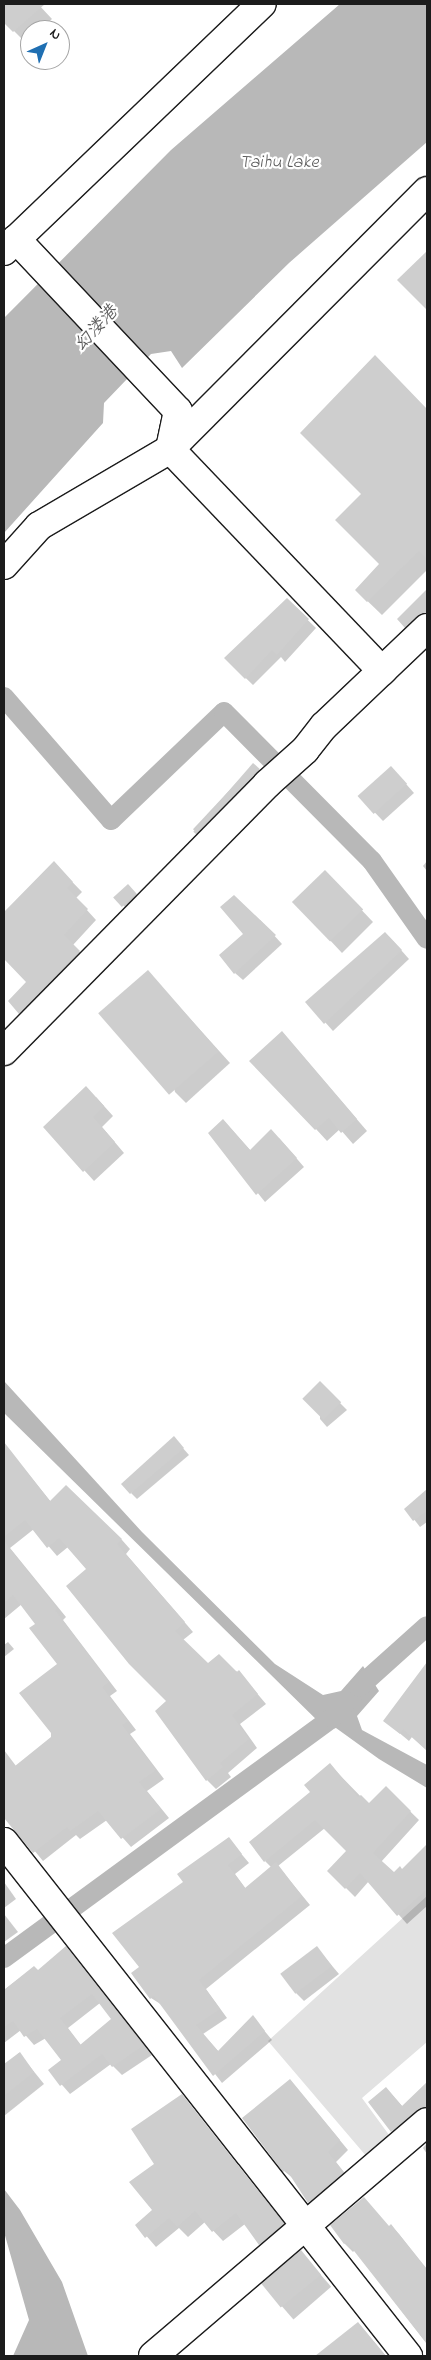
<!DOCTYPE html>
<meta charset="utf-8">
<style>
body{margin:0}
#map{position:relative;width:431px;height:2360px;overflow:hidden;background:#fff;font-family:"Indie Flower","LXGW WenKai TC",sans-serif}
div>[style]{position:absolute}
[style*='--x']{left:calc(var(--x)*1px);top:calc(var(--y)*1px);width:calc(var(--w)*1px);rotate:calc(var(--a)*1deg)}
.green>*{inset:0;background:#e2e2e2}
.water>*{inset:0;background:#b8b8b8}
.shadow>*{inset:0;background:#0003;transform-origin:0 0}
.canal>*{height:20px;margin:-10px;padding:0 10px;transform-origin:10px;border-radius:10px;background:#b8b8b8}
.building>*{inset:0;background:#cecece;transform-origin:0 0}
.roads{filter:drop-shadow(1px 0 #1c1c1c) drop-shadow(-1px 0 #1c1c1c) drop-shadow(0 1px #1c1c1c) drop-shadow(0 -1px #1c1c1c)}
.tertiary>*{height:28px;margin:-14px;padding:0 14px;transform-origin:14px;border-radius:14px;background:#fff}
span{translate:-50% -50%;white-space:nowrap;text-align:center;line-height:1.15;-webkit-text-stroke:4.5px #fff;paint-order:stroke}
.water-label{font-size:18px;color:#5a5a5a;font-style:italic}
.frame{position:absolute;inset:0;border:5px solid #1c1c1c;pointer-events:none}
.north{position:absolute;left:20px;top:20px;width:50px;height:50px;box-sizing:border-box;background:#fff;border:1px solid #a4a4a4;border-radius:50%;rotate:44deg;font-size:14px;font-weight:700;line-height:20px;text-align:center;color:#1c1c1c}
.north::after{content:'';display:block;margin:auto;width:18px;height:22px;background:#1f6fb2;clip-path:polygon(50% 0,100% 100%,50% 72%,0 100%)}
</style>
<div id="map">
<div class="green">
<div style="clip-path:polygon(427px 1896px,427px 2042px,362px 2098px,392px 2139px,367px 2157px,268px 2041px)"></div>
</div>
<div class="water">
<div style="clip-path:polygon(340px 4px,427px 4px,427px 142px,289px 263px,182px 368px,171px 351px,151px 354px,104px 403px,103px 423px,4px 533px,4px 318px,171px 150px)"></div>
<div style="clip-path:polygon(4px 1381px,142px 1532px,275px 1664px,323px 1695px,341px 1691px,363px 1666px,379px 1691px,357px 1716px,362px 1730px,427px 1765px,427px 1788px,379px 1759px,336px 1728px,327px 1730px,4px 1413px)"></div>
<div style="clip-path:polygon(4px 2189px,20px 2210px,62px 2282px,88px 2356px,13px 2356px,29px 2320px,4px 2232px)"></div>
</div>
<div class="shadow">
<div style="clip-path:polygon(4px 4px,38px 4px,52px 19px,39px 30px,30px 30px,30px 38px,25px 42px,4px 21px)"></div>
<div style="clip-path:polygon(375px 357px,427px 410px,427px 570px,382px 615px,356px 590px,381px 564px,363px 494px)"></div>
<div style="clip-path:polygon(427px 591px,427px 623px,413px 634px,399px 619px)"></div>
<div style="clip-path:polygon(287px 600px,316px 628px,285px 662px,281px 657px,253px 685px,225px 658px)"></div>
<div style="left:253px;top:765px;width:18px;height:88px;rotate:43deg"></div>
<div style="clip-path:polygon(399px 776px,414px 793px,383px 821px,360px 797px)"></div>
<div style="clip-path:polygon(427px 861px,427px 871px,423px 866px)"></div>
<div style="clip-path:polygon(54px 863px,82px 892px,76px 898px,96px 920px,73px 945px,89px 962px,29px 1023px,20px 1013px,27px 982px,4px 957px,4px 914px)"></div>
<div style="clip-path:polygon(336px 883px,373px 922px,342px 953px,295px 903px)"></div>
<div style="left:128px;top:886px;width:23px;height:17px;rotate:45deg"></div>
<div style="clip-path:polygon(260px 920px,282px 944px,243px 980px,235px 973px,244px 934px)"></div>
<div style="clip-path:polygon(393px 941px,409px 959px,333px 1031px,307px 1002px)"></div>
<div style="clip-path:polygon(148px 972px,230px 1063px,186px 1103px,175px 1092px)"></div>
<div style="clip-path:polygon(282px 1032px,367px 1131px,353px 1144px,340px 1129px,327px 1141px,316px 1129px)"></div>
<div style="clip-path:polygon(96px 1097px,113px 1116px,102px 1127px,124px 1153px,94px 1181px,45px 1127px)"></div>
<div style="clip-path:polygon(223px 1120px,251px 1151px,279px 1138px,304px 1167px,265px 1202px,210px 1133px)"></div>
<div style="clip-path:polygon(320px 1383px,347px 1410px,327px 1427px,320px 1419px)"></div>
<div style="clip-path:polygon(174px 1438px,189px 1455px,137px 1499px,131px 1493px)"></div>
<div style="clip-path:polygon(9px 1450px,51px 1502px,66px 1487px,122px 1540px,130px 1549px,126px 1554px,193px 1632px,183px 1640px,208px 1665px,239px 1672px,266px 1704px,240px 1724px,257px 1748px,228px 1773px,231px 1777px,216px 1789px,207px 1780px,168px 1702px,87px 1569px,68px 1547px,57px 1556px,34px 1529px,10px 1548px,66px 1617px,63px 1620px,117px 1691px,110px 1696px,136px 1730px,130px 1734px,164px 1779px,147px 1791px,169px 1818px,131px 1847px,107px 1820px,80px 1839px,76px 1835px,43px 1861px,4px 1814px,4px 1750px,16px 1766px,52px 1738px,59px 1664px,37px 1624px,22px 1604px,4px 1619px,4px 1451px)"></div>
<div style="clip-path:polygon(427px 1491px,427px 1522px,420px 1527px,406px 1509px)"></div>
<div style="clip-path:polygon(8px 1642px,14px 1649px,4px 1657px,4px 1645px)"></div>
<div style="clip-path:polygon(427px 1670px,427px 1750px,412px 1737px,409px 1741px,385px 1721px)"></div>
<div style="clip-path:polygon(330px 1765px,369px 1805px,386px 1788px,419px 1820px,381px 1862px,394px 1874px,402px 1871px,426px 1847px,427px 1906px,407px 1924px,369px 1881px,355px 1897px,329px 1871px,347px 1851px,325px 1828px,278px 1866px,310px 1905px,206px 1989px,227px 2018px,203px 2034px,219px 2052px,253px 2017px,272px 2040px,222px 2083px,162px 2005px,151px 1998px,141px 1967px,185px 1882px,228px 1838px,249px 1863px,235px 1874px,246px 1889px,272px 1868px,265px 1861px)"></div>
<div style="clip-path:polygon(4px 1882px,16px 1899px,4px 1908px)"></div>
<div style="clip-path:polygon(4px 1914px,18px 1932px,4px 1942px)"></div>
<div style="clip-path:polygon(evenodd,66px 1948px,152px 2055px,122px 2075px,111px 2064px,70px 2094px,49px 2070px,63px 2060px,46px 2038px,34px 2045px,21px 2030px,4px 2043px,4px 1990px,34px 1967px,38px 1971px,66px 1948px,100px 2003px,113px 2019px,81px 2045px,68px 2028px,100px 2003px)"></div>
<div style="clip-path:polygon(317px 1948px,339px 1974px,304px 2001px,296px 1993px)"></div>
<div style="clip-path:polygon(19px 2053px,44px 2084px,4px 2116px,4px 2066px)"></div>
<div style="clip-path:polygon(290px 2080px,348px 2150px,336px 2162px,352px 2182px,318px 2211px,294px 2179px,284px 2171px)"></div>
<div style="clip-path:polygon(427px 2084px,427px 2124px,403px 2143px,370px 2103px,386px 2088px,403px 2107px)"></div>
<div style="clip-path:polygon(182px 2096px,293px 2234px,270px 2254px,245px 2224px,223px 2241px,205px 2222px,188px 2237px,179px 2228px,156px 2247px,137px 2225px,154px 2210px,156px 2164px)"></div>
<div style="clip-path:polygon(427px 2143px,427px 2154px,423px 2148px)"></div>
<div style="clip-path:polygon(332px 2226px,391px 2226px,399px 2234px,427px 2269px,427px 2344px,355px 2250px,353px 2252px,345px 2244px)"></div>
<div style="left:301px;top:2252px;width:46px;height:50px;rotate:49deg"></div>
<div style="clip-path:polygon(358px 2323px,386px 2356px,325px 2356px,322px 2352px)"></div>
</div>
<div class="canal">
<div style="--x:4;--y:697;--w:163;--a:49"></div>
<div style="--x:111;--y:820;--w:156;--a:-43.7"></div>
<div style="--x:224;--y:712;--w:210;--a:45.2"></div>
<div style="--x:372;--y:861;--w:95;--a:54.8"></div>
<div style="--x:4;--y:1958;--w:406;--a:-36.2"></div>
<div style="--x:332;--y:1718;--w:41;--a:-48.9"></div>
<div style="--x:359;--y:1687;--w:91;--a:-41.9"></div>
</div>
<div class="building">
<div style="clip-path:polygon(4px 4px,45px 4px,13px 32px,4px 23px)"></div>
<div style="clip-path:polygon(427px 251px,427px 310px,397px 280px)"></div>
<div style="clip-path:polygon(375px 355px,427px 409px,427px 559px,419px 551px,367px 602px,355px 590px,379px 564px,335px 520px,361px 494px,300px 433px)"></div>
<div style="clip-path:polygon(427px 589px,427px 613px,417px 616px,405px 628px,397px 619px)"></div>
<div style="clip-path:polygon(287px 598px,309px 619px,277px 655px,272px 650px,245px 679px,224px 658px)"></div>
<div style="left:253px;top:763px;width:9px;height:91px;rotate:41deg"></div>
<div style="left:391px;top:766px;width:24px;height:45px;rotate:48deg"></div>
<div style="clip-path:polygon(54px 861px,73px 882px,67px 888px,88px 909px,64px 935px,80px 951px,19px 1014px,8px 1001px,26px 982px,4px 959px,4px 912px)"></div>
<div style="left:325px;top:870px;width:55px;height:46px;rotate:46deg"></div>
<div style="left:128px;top:884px;width:13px;height:20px;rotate:48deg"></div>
<div style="clip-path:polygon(234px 895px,276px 935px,234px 974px,219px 955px,243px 934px,220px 907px)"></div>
<div style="clip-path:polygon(385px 932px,402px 950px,324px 1024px,305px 1002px)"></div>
<div style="left:148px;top:970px;width:108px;height:66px;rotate:49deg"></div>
<div style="clip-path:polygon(282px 1031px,357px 1119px,341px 1133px,329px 1118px,315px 1130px,249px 1061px)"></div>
<div style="clip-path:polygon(86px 1086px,104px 1106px,93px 1117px,115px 1142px,83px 1172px,43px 1127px)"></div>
<div style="clip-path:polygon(223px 1119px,250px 1150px,271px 1129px,297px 1158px,256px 1195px,208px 1133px)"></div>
<div style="left:320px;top:1381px;width:30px;height:25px;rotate:45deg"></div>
<div style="clip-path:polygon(174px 1436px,184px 1448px,130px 1494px,121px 1484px)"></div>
<div style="clip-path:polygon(4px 1442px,50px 1501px,66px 1485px,122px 1539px,117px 1544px,185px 1622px,175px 1631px,208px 1663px,219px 1654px,237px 1672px,239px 1670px,258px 1694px,232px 1715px,249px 1739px,220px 1763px,223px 1767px,206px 1781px,155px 1711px,166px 1701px,129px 1664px,66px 1586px,86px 1569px,59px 1538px,47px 1548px,25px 1520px,4px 1537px)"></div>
<div style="clip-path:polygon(427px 1489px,427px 1511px,413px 1521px,404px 1509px)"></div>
<div style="clip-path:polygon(4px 1541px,57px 1608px,55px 1610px,109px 1682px,102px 1687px,128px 1721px,122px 1725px,156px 1770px,139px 1782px,161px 1809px,121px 1839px,98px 1811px,70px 1831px,67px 1827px,33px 1853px,4px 1818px,4px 1752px,15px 1766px,51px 1737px,51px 1733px,19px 1693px,57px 1664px,29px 1628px,35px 1624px,13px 1595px,4px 1603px)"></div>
<div style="clip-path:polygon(427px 1662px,427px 1751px,403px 1729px,400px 1734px,383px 1721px)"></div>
<div style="clip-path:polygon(330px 1763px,358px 1797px,361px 1795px,369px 1803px,386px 1786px,411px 1811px,373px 1853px,394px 1872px,400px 1866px,402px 1869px,427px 1844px,427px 1889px,397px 1916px,360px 1873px,345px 1889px,327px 1871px,346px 1851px,315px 1820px,264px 1862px,249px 1842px,310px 1792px,304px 1785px)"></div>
<div style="clip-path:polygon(229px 1837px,242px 1854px,228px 1865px,245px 1888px,276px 1862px,302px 1896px,199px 1980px,220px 2009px,196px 2025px,218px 2051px,253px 2015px,265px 2031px,213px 2076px,154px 1996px,150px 1999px,131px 1973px,139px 1967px,112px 1933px,183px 1882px,177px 1874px)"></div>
<div style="clip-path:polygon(evenodd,66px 1946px,144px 2045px,112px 2067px,102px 2054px,60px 2086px,48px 2070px,61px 2060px,37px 2029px,24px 2037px,13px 2021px,4px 2027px,4px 1990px,34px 1966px,38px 1970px,66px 1946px,92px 1994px,111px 2019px,80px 2045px,60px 2018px,92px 1994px)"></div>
<div style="left:317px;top:1946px;width:25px;height:46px;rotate:53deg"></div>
<div style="clip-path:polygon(20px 2052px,34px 2072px,4px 2096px,4px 2064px)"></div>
<div style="clip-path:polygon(290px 2079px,340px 2140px,328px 2152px,344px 2173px,308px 2203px,286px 2169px,283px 2172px,242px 2118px)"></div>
<div style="clip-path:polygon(427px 2082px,427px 2107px,417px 2110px,391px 2132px,368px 2102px,386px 2087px,402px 2106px)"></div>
<div style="clip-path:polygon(182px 2094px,284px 2224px,259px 2245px,236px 2213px,212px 2232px,195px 2211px,177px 2227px,169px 2218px,145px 2238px,135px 2225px,152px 2210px,129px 2182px,154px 2164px,131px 2129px)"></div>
<div style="clip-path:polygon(364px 2197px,389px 2226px,391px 2224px,427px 2270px,427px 2344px,347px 2242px,344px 2244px,330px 2225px)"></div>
<div style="left:301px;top:2250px;width:32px;height:52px;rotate:51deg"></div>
<div style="clip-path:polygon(358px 2322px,386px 2356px,315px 2356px)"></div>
</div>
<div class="roads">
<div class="tertiary">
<div style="--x:16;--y:239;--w:236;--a:46.7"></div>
<div style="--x:178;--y:411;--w:39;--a:102"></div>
<div style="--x:170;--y:449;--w:307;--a:46.3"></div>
<div style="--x:4;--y:251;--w:357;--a:-43.8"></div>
<div style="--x:4;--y:565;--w:52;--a:-48.1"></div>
<div style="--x:39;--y:526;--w:152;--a:-30.4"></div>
<div style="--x:170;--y:449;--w:364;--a:-45.1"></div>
<div style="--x:4;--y:1051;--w:375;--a:-45.4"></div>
<div style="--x:267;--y:784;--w:51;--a:-41.8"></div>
<div style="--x:305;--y:750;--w:31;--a:-52"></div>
<div style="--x:324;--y:726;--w:142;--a:-43.6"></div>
<div style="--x:4;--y:1842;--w:654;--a:51.83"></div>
<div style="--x:153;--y:2356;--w:360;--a:-40.5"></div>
</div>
</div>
<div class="water-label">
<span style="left:279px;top:163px">Taihu Lake</span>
<span style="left:97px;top:329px;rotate:-47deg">幻溇港</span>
</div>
<div class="frame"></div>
<div class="north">N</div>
</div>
